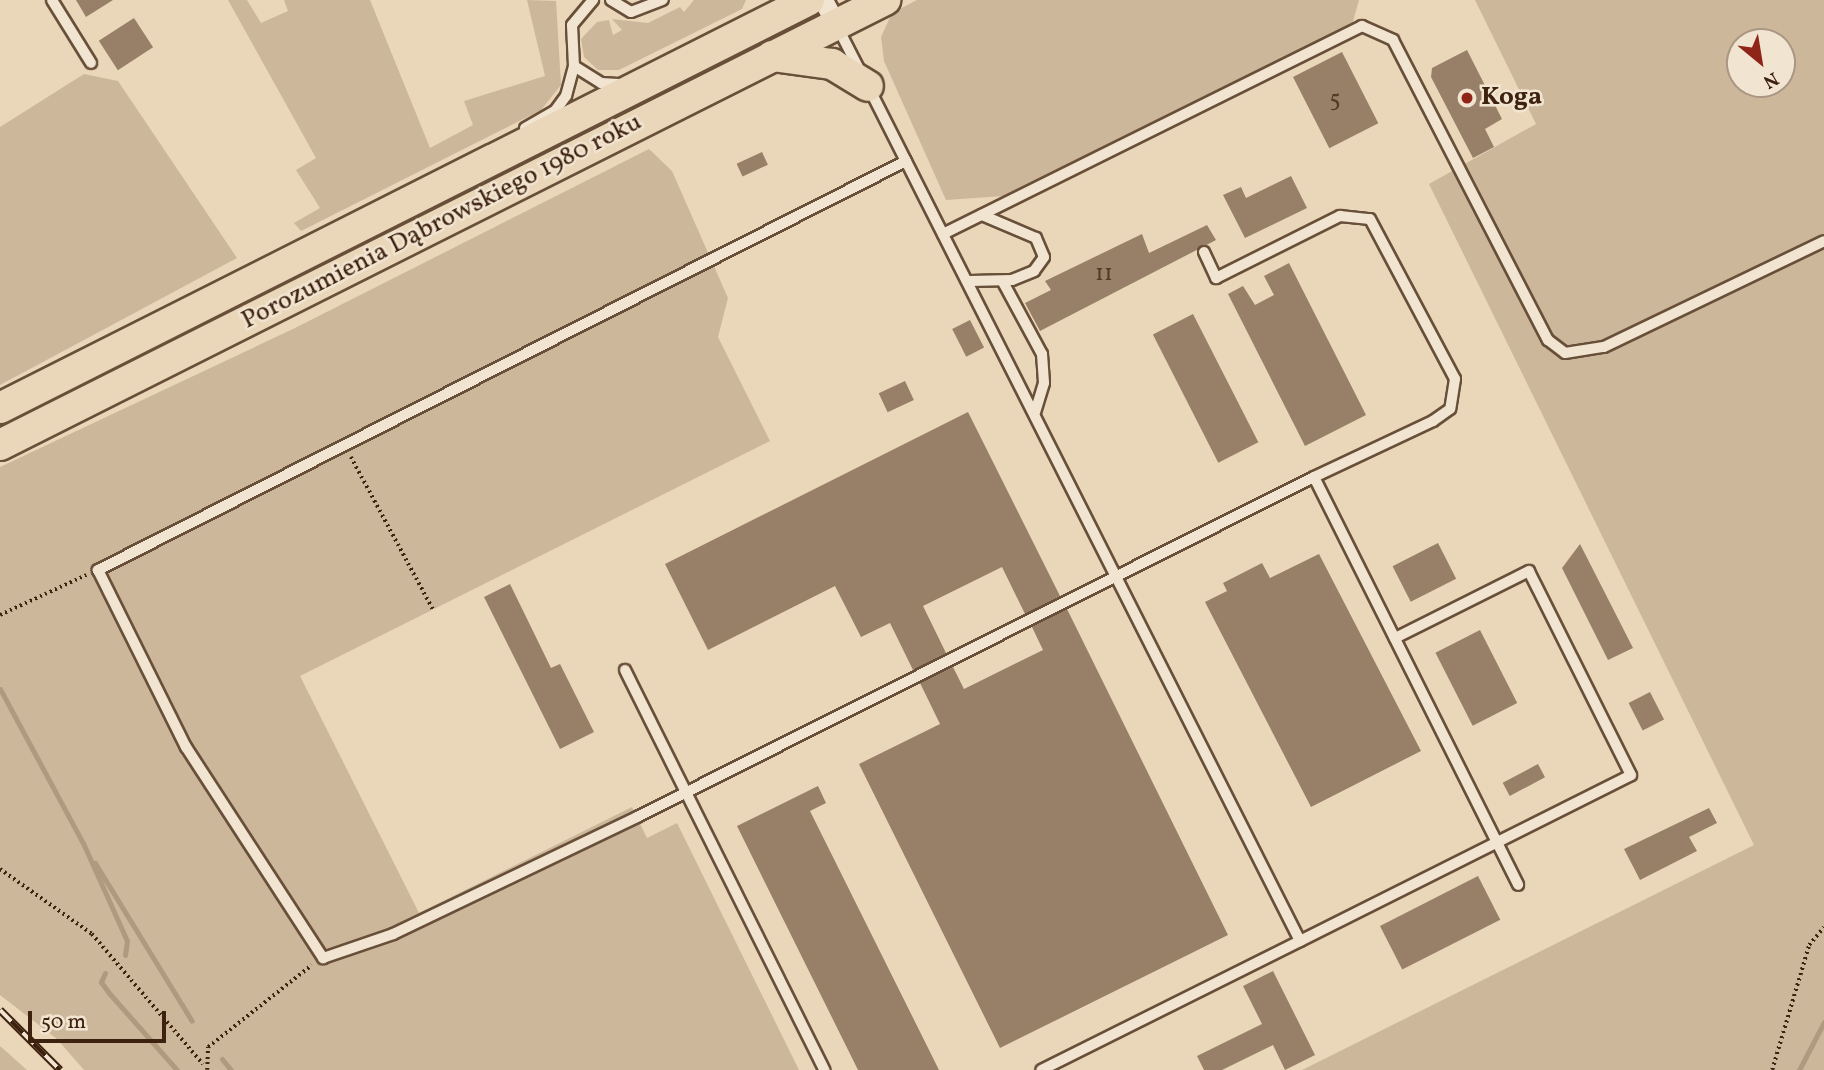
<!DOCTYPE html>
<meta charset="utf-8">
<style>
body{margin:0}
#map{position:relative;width:1824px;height:1070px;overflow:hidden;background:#ead6b8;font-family:Vollkorn,serif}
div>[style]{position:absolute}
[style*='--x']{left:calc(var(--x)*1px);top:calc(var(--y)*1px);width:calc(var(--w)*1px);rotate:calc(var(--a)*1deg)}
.green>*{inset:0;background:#cdb79b}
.stream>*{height:5px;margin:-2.5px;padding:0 2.5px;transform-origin:2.5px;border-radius:2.5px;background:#af997f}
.building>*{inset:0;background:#978067;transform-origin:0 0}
.path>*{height:3.5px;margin-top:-1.75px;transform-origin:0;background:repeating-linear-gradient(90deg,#3d220f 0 2px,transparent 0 5.5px)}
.roads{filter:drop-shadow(2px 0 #684f39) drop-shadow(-2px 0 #684f39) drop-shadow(0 2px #684f39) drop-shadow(0 -2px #684f39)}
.lane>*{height:10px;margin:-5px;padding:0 5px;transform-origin:5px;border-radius:5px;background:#f1e4d1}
.street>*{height:19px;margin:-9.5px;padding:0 9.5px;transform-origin:9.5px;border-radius:9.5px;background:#f1e4d1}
.primary>*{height:30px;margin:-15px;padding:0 15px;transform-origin:15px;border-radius:15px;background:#ead6b8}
.rail>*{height:8px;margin-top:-4px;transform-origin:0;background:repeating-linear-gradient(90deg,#f1e4d1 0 16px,#3d220f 0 32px);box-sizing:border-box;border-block:2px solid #3d220f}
.dots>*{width:19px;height:19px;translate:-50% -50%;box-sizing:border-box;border:4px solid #f1e4d1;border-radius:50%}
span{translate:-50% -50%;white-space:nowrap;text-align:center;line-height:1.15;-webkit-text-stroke:5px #f1e4d1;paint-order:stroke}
.number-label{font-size:23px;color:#543a25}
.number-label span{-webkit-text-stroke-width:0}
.poi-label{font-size:26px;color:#3d220f;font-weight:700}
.left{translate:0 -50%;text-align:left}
.street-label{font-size:26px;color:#3d220f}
.north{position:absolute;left:1726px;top:28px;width:70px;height:70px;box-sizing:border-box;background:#f1e4d1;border:2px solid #a99683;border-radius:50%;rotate:150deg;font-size:19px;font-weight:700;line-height:28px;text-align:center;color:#3d220f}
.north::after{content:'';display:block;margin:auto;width:24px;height:32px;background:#8f2418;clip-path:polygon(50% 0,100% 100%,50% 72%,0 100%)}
.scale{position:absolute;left:28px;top:1011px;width:138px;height:32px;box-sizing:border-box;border:4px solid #3d220f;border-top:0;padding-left:9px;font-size:21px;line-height:24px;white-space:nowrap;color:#3d220f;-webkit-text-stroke:5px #f1e4d1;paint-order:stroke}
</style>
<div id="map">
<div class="green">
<div style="clip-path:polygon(228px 0,247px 0,261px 23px,288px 11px,284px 0,370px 0,430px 148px,473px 125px,464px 101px,545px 76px,527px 0,556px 1px,561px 85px,541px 110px,301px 231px,294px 223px,320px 208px,296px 170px,316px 158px)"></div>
<div style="clip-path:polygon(694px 0,746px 0,742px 9px,619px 70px,598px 70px,584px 57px,581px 39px,597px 22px,609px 20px,613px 35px,622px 30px,612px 19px,648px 23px,680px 7px,684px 12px)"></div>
<div style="clip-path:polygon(917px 0,1359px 0,1352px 25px,1019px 195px,946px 200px,884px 61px,881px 37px,892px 13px)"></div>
<div style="clip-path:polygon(evenodd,1475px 0,1824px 0,1824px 1070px,1302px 1070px,1754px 845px,1429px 184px,1536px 124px,1475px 0,1740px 42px,1782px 42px,1782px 84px,1740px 84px,1740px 42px)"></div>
<div style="clip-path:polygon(84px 74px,118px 81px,237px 258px,0 385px,0 127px)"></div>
<div style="clip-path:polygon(649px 149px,672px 171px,728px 298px,718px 337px,770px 441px,300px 676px,419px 913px,632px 807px,647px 838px,677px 823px,799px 1070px,84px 1070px,57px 1039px,0 995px,0 467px,295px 328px)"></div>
<div style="clip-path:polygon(0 1046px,27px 1070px,0 1070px)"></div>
</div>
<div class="stream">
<div style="--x:0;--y:689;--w:175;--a:61.7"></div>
<div style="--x:83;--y:843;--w:107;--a:65.8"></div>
<div style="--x:127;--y:941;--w:14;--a:98"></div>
<div style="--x:95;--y:863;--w:185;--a:58.5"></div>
<div style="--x:105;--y:973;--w:10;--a:114"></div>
<div style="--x:101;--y:982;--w:14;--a:54"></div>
<div style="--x:109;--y:993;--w:103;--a:48.6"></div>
<div style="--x:222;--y:1059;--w:14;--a:51"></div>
<div style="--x:1799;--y:1070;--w:54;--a:-62.5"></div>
</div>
<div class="building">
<div style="clip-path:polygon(76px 0,113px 0,86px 17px)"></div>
<div style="left:134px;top:18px;width:35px;height:42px;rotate:57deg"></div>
<div style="clip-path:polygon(1467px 50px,1502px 119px,1485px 129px,1494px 147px,1473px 158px,1431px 77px,1432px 68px)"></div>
<div style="left:1342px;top:52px;width:80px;height:55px;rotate:63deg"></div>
<div style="left:762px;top:152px;width:14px;height:28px;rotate:65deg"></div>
<div style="clip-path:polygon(1291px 176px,1307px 208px,1245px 238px,1223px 195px,1241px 187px,1246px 198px)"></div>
<div style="clip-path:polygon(1207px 225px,1216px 240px,1040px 331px,1025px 303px,1051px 290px,1045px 281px,1142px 234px,1149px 253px)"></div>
<div style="clip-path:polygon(1289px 263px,1366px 415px,1305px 446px,1228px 294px,1243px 286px,1255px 305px,1274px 295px,1264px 276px)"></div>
<div style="left:1193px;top:314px;width:144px;height:45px;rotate:63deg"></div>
<div style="left:970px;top:320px;width:31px;height:20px;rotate:63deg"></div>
<div style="left:905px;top:381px;width:21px;height:29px;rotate:65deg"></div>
<div style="clip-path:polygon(968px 412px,1060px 596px,1025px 614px,1002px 567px,923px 606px,946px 653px,913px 670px,890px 623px,861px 637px,835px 586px,708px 650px,665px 564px)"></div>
<div style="left:1438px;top:543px;width:40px;height:51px;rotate:63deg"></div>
<div style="clip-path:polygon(1580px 544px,1633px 648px,1608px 660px,1562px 568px)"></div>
<div style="clip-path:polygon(1319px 554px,1421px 751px,1311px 807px,1205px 602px,1227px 591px,1223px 583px,1262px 563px,1270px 578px)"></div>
<div style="clip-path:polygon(510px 584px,551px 668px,560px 664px,594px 732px,560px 749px,484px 597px)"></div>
<div style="clip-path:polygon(1067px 609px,1228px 935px,1000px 1048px,859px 764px,940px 724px,920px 683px,953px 667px,964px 689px,1043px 650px,1032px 627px)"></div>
<div style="left:1480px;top:630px;width:82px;height:50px;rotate:63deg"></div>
<div style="left:1650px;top:692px;width:31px;height:24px;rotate:63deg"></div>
<div style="left:1538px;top:764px;width:15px;height:40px;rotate:62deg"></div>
<div style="clip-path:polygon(818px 786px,826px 803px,810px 811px,939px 1070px,858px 1070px,737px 826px)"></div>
<div style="clip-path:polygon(1709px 808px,1717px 823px,1689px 837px,1697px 851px,1640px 880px,1624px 849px)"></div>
<div style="left:1478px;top:876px;width:49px;height:110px;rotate:63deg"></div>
<div style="clip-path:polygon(1273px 971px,1315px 1055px,1285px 1070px,1273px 1045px,1222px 1070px,1204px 1070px,1197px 1056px,1262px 1024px,1243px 986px)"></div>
</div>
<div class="path">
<div style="--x:351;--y:457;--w:173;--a:61.7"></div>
<div style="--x:0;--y:615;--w:95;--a:-24.9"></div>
<div style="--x:0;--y:869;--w:113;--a:35.2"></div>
<div style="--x:92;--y:934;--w:171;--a:49.5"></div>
<div style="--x:207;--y:1070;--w:23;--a:-88"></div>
<div style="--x:208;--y:1047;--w:132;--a:-38.3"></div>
<div style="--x:1772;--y:1070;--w:130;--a:-73.5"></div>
<div style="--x:1809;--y:945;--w:23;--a:-50"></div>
</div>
<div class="roads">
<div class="lane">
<div style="--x:52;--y:0;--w:74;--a:58.2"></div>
<div style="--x:611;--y:0;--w:23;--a:31"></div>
<div style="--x:631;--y:12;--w:34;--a:-21"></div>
<div style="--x:838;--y:28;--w:48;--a:62.9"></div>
<div style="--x:574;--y:66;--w:32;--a:32"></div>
<div style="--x:601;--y:83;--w:22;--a:3"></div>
<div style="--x:870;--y:90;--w:953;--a:63.19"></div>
<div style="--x:1300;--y:941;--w:289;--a:153.5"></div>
<div style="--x:525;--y:128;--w:34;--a:-30"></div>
<div style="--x:555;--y:111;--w:19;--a:-54"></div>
<div style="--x:566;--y:96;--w:31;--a:-75"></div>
<div style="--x:574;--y:66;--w:41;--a:-92.8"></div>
<div style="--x:572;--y:25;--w:33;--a:-50"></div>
<div style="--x:906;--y:161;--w:906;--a:153.15"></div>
<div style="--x:98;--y:570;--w:198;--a:63.6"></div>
<div style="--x:186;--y:747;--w:252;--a:57"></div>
<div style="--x:323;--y:958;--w:74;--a:-18.9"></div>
<div style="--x:393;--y:934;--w:271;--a:-25.6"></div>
<div style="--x:637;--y:817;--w:758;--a:-26.67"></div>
<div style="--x:943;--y:234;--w:468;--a:-26.4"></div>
<div style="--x:1362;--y:26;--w:34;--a:24"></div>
<div style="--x:1393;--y:40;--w:338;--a:62.7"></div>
<div style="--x:1548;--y:340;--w:21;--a:37"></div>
<div style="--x:1565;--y:353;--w:39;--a:-9"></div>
<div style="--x:1604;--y:347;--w:244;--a:-25.7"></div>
<div style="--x:1204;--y:252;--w:29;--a:65"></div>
<div style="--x:1216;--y:278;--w:139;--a:-26.6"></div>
<div style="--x:1340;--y:216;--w:30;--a:6"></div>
<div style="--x:1370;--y:219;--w:181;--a:62"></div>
<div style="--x:1455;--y:379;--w:30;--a:99"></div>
<div style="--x:1450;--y:409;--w:21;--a:145"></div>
<div style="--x:1433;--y:421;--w:132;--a:154.8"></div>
<div style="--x:1314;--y:477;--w:456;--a:63.4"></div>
<div style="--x:970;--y:281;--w:42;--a:-1.4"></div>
<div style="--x:1012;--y:280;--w:24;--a:-22"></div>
<div style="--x:1034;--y:271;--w:17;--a:-54"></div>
<div style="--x:1044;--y:257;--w:21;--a:-113"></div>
<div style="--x:1036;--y:238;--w:59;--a:-156.9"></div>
<div style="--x:1003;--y:282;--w:82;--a:61.6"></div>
<div style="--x:1042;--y:354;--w:29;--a:86"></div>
<div style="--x:1044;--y:383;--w:30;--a:107"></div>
<div style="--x:625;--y:670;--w:447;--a:63.5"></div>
<div style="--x:1300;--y:941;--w:370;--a:-26.6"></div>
<div style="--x:1631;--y:775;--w:228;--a:-116.6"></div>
<div style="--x:1529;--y:571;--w:150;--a:153.4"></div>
</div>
<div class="street">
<div style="--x:823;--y:0;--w:27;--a:62"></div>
</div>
<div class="primary">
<div style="--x:772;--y:56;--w:61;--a:7.6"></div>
<div style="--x:832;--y:64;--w:42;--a:31.4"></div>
<div style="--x:0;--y:408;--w:906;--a:-26.76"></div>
<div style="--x:0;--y:445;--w:991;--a:-26.69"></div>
</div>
</div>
<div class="rail">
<div style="--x:0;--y:1010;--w:85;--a:45"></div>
</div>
<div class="dots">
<div style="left:1467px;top:98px;background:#8f2418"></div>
</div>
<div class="number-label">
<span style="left:1335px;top:100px">5</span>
<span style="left:1104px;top:274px">11</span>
</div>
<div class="poi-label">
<span class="left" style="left:1481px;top:98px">Koga</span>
</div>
<div class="street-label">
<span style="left:442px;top:222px;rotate:-27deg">Porozumienia Dąbrowskiego 1980 roku</span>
</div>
<div class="north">N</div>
<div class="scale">50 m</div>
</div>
